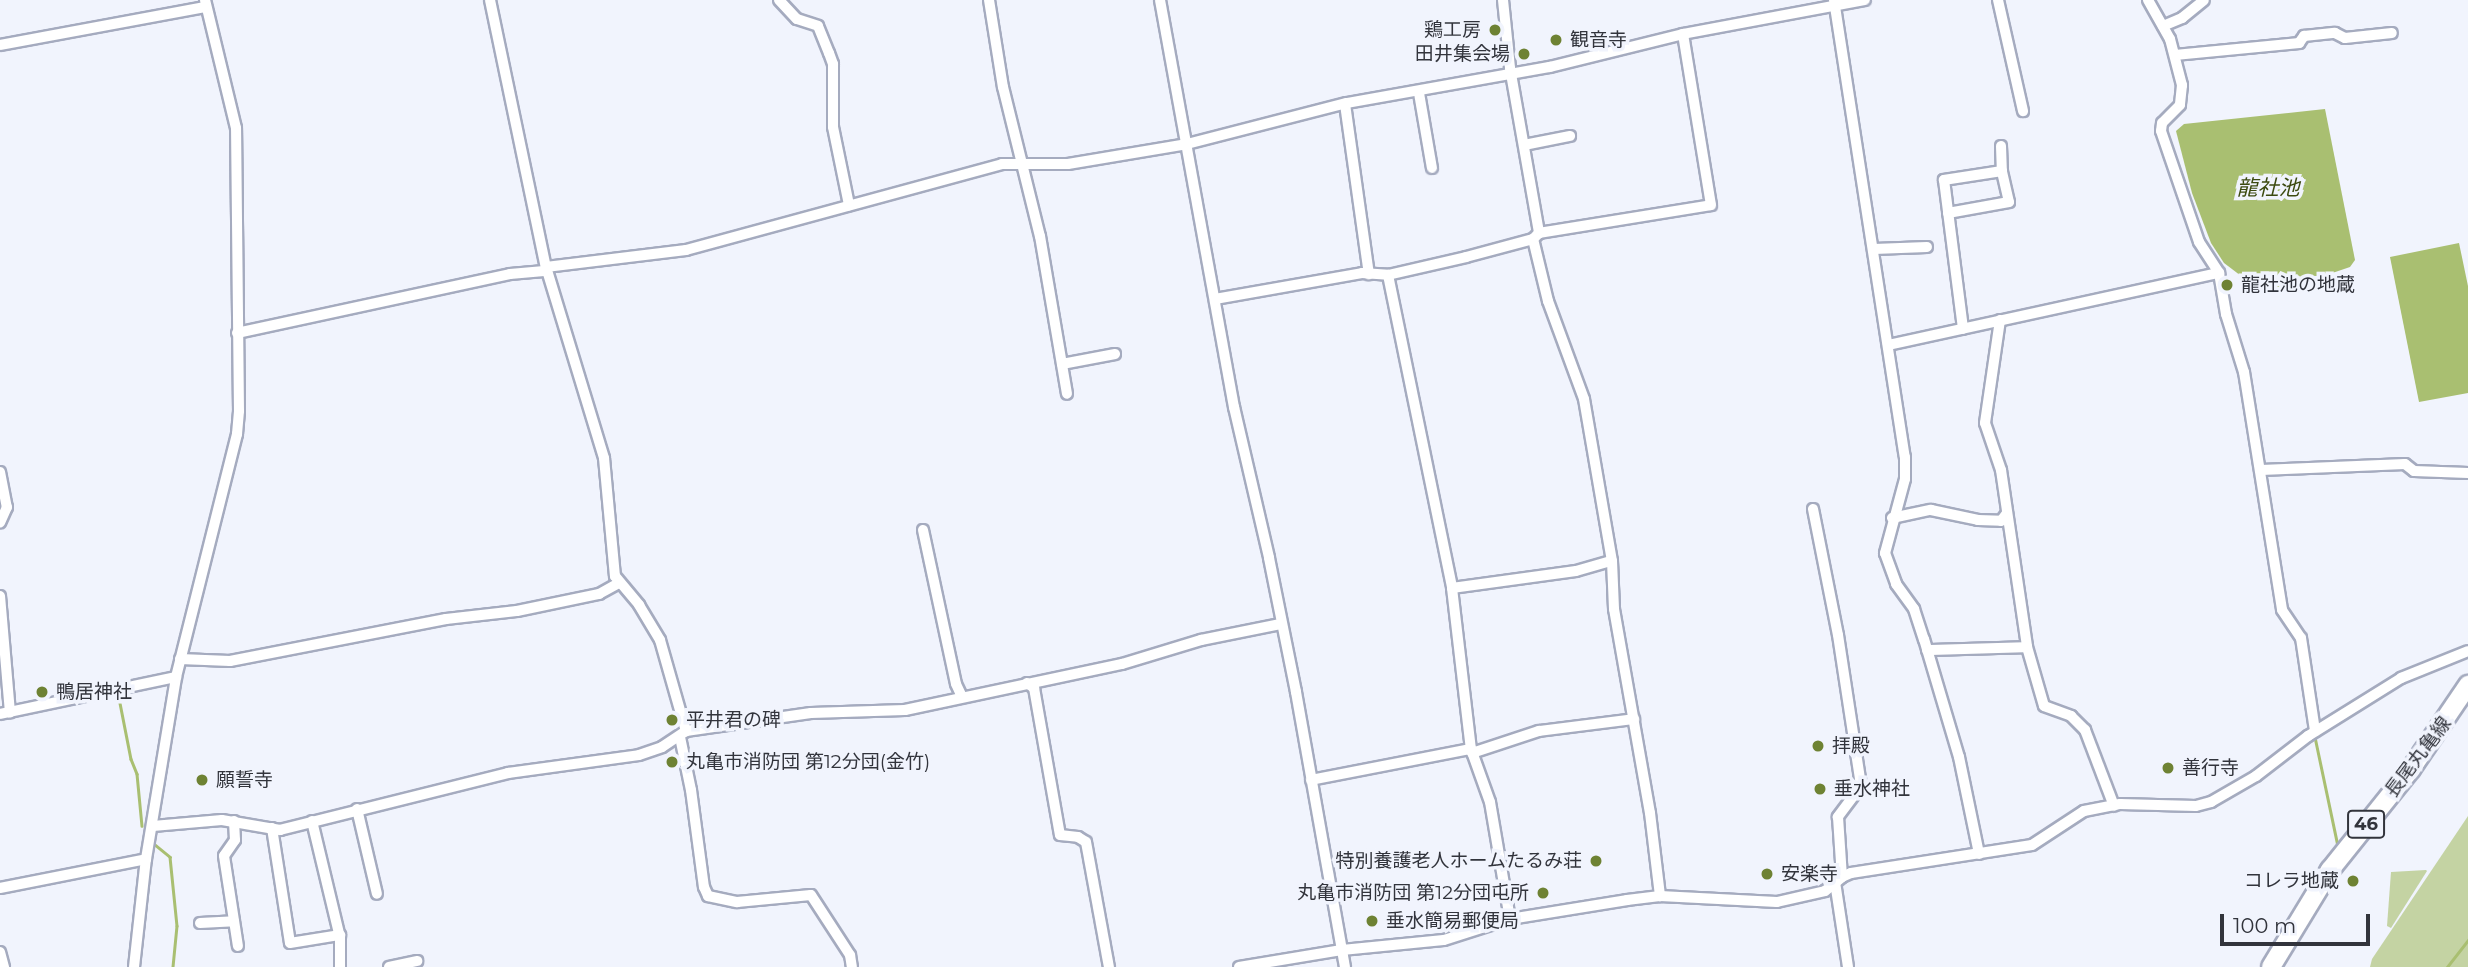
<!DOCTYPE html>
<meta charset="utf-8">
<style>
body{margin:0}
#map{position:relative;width:2468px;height:967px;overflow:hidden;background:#f1f4fd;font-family:Montserrat,"Noto Sans JP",sans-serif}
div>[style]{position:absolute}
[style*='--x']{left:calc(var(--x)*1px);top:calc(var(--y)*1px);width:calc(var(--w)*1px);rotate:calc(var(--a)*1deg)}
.green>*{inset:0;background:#c4d3a3}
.water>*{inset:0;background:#a9bf71}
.stream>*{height:2.5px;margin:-1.25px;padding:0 1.25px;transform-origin:1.25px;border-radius:1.25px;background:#a9bf71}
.roads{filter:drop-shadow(2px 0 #a5abbf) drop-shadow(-2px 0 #a5abbf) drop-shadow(0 2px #a5abbf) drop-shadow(0 -2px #a5abbf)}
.minor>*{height:10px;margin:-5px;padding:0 5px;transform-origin:5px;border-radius:5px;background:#fff}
.primary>*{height:18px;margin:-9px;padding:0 9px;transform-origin:9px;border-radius:9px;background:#fff}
.dots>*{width:19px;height:19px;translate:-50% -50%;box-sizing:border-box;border:4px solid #f1f4fd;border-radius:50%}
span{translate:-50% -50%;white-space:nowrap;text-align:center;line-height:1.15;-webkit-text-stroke:7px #f1f4fd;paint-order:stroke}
.shield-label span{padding:2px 5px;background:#f1f4fd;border:2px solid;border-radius:5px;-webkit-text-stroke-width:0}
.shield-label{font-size:18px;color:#32343c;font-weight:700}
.poi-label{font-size:19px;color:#32343c}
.right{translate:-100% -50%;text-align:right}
.left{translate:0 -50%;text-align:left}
.street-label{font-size:19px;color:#32343c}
.water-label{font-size:21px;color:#3c4a10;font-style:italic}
.scale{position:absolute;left:2220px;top:914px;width:150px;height:32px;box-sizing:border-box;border:4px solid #32343c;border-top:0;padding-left:9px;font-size:21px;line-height:24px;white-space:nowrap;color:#32343c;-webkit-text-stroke:5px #f1f4fd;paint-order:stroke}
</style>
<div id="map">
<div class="green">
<div style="clip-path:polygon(2468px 816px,2468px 967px,2370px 967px,2372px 959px)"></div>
<div style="clip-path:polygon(2426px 870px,2427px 871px,2391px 928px,2387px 926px,2391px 872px)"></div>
</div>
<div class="water">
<div style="clip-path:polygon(2325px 109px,2355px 260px,2350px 267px,2303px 283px,2273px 292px,2261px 291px,2224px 263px,2211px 243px,2192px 193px,2176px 131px,2184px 124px)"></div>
<div style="clip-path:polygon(2459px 243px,2468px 286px,2468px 393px,2419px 402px,2390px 257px)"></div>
</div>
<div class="stream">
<div style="--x:119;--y:698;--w:62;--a:78.9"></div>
<div style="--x:131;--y:759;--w:16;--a:68"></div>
<div style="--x:137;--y:774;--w:52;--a:84.5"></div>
<div style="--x:2315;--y:737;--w:111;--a:78.1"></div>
<div style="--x:153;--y:843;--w:22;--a:39"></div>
<div style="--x:170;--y:857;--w:69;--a:84.2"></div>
<div style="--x:177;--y:926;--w:41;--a:95.6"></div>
<div style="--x:2447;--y:967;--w:34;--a:-52"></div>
</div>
<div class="roads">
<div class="minor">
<div style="--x:490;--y:0;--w:273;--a:78.2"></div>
<div style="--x:546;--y:267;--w:200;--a:73.1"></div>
<div style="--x:604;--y:458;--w:119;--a:84.7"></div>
<div style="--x:615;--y:576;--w:38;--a:50"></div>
<div style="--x:639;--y:605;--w:41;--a:59"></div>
<div style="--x:660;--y:640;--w:95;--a:74.1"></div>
<div style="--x:779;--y:0;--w:26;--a:47"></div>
<div style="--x:797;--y:19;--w:22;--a:18"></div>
<div style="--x:818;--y:26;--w:29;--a:68"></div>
<div style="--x:829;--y:53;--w:12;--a:70"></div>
<div style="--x:833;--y:64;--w:63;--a:90"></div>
<div style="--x:833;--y:127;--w:80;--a:78.4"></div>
<div style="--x:989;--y:0;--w:88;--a:80.9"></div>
<div style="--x:1003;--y:87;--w:154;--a:76.1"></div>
<div style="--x:1040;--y:236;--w:160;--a:80.3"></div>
<div style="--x:1160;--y:0;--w:414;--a:79.7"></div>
<div style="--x:1234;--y:407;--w:155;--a:76.9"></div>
<div style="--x:1269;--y:558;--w:137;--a:78.6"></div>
<div style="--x:1296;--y:692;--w:279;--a:79.9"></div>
<div style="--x:1503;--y:0;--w:68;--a:84.1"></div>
<div style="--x:1510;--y:68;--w:168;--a:80"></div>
<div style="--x:1834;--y:0;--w:462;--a:81.2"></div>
<div style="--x:1905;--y:457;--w:22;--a:90"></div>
<div style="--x:1905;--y:479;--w:77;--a:105.1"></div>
<div style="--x:1885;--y:553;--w:33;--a:70"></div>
<div style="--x:1896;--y:584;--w:31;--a:54"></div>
<div style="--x:1914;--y:609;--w:32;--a:72"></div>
<div style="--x:1924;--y:639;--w:123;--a:73.5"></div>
<div style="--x:1959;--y:757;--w:99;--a:78.3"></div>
<div style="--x:1998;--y:0;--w:114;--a:77.3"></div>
<div style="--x:2148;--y:0;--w:45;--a:60.6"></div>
<div style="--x:2170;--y:39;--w:48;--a:75.4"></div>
<div style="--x:2182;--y:85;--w:20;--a:96"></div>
<div style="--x:2180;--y:105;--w:25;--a:135"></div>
<div style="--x:2162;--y:123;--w:8;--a:97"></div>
<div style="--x:2161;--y:131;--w:117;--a:71.1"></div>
<div style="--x:2199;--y:242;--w:37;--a:57"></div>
<div style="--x:2219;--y:273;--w:42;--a:80.3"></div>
<div style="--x:2226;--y:314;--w:61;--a:72.8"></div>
<div style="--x:2244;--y:372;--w:241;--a:80.9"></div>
<div style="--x:2282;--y:610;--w:34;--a:56"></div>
<div style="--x:2301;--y:638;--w:94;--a:81.4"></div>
<div style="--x:2163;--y:26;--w:21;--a:-23"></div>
<div style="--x:2182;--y:18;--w:28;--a:-39"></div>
<div style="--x:0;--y:45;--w:209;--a:-10.5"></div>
<div style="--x:2175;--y:55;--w:125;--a:-5.5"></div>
<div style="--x:2299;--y:43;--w:9;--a:-54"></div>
<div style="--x:2304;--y:36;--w:31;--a:-6"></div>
<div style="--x:2335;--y:33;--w:11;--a:27"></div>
<div style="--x:2345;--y:38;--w:47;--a:-6.1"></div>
<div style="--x:1419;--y:93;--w:76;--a:80.2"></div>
<div style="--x:1345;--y:104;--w:172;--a:82"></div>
<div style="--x:1524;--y:145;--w:47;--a:-11.1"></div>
<div style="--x:2001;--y:146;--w:25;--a:88"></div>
<div style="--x:1948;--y:213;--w:62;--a:-10.2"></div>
<div style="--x:2009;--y:202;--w:32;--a:-103"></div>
<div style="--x:2002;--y:171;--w:59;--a:171.2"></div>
<div style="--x:1944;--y:180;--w:150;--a:82.7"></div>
<div style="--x:1533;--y:239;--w:64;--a:76.4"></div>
<div style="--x:1548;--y:301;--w:104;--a:69.8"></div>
<div style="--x:1584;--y:399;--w:164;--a:80.2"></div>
<div style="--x:1612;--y:561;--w:48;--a:87.6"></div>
<div style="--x:1614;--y:609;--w:207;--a:80"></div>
<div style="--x:1650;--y:813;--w:84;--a:83.1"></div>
<div style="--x:1874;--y:249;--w:53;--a:-2.2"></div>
<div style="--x:546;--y:267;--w:141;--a:-6.9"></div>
<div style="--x:686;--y:250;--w:327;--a:-15.2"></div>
<div style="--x:1002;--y:164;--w:66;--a:0"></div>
<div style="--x:1068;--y:164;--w:121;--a:-9.5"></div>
<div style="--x:1187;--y:144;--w:165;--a:-14.4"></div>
<div style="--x:1347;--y:103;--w:206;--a:-10.1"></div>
<div style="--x:1550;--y:67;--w:137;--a:-13.9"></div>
<div style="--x:1683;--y:34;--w:185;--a:-10.6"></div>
<div style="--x:1388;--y:275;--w:319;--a:78.4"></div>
<div style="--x:1452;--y:588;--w:162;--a:83.3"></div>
<div style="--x:1471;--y:749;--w:56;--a:70.3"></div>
<div style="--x:1490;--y:802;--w:119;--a:80.3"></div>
<div style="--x:1215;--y:299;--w:149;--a:-10"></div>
<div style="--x:1362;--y:273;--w:26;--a:4"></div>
<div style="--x:1388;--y:275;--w:80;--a:-13"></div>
<div style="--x:1466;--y:257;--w:69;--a:-15"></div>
<div style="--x:1533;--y:239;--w:8;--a:-45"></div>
<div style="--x:1539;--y:233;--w:174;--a:-9.2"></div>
<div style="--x:1711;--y:205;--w:173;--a:-99.3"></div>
<div style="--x:2000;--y:320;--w:104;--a:98.3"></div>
<div style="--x:1985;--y:423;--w:50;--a:71.2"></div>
<div style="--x:2001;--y:470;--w:179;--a:81.6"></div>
<div style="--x:2027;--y:647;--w:61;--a:73.9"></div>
<div style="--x:2044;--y:706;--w:29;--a:20"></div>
<div style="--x:2071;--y:716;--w:20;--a:45"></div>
<div style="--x:2085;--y:730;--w:81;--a:69.1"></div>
<div style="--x:237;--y:333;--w:279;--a:-12.2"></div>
<div style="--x:510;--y:274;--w:37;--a:-5"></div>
<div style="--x:1888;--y:345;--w:339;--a:-12.3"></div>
<div style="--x:1062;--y:364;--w:54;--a:-10.7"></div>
<div style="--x:2261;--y:470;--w:144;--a:-2.4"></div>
<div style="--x:2405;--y:464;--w:11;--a:38"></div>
<div style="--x:2414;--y:471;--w:54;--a:2.1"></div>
<div style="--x:0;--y:472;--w:36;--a:79"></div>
<div style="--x:7;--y:507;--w:17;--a:114"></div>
<div style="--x:1813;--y:509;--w:128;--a:78.8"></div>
<div style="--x:1838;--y:635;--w:153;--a:81.3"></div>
<div style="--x:1861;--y:786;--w:39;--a:127"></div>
<div style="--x:1838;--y:817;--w:60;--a:86.2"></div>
<div style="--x:1892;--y:518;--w:40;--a:-12"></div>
<div style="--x:1931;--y:510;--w:48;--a:12"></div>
<div style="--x:1978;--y:520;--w:23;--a:2"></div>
<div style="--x:2001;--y:521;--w:10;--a:-53"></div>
<div style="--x:923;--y:530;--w:157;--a:77.9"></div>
<div style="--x:956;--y:684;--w:14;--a:65"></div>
<div style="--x:1452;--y:588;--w:125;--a:-7.8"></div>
<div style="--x:1576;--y:571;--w:37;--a:-16"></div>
<div style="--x:0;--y:596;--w:117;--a:85.1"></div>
<div style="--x:1927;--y:650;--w:100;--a:-1.7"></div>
<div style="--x:180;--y:659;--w:50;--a:2.3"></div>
<div style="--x:230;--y:661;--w:220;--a:-11"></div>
<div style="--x:446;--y:619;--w:71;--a:-6.4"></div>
<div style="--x:517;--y:611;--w:84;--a:-11.7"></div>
<div style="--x:599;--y:594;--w:23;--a:-29"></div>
<div style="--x:1027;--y:683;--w:9;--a:36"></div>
<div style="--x:1034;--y:688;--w:149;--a:80"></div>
<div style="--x:1060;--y:835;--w:18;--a:6"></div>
<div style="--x:1078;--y:837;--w:9;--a:32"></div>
<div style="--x:1086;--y:842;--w:127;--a:79.6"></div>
<div style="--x:0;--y:714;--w:180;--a:-11.9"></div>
<div style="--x:680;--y:737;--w:54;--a:78.3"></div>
<div style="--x:691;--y:790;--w:98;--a:82.4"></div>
<div style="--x:704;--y:887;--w:10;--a:66"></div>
<div style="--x:708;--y:896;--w:30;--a:12"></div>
<div style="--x:737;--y:902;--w:74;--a:-5.4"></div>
<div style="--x:811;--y:895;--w:72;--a:57"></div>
<div style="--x:850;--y:955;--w:12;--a:81"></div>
<div style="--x:1472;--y:753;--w:71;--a:-18.2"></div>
<div style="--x:1539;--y:731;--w:96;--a:-7.2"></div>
<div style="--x:1311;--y:780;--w:163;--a:-11"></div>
<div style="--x:357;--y:809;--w:87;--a:76.8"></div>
<div style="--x:234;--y:821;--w:19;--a:87"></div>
<div style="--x:235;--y:840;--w:19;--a:125"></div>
<div style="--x:224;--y:856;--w:91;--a:81.2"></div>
<div style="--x:312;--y:821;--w:120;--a:76.5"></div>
<div style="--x:340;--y:938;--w:29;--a:90"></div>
<div style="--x:153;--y:826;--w:69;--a:-5"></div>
<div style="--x:222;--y:820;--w:59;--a:9.8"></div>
<div style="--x:280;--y:830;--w:235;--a:-14"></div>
<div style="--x:508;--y:773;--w:132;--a:-7.8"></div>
<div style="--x:639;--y:755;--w:24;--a:-19"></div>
<div style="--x:662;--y:747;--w:29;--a:-34"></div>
<div style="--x:686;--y:731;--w:126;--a:-8.2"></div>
<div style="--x:811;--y:713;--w:94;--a:-1.8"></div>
<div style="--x:905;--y:710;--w:222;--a:-12"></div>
<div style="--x:1122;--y:664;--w:83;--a:-16.9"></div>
<div style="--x:1201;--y:640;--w:81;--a:-11.4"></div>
<div style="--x:272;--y:828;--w:116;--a:81.1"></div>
<div style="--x:290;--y:943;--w:51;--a:-9.1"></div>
<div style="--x:1835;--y:882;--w:86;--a:81.3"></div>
<div style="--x:0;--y:888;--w:149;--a:-11.2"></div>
<div style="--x:200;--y:923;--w:34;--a:-3"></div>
<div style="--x:0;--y:952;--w:16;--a:75"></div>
<div style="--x:134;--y:967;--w:109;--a:-83.7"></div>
<div style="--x:146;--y:859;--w:184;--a:-80.6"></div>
<div style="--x:176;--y:677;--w:251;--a:-75.9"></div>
<div style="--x:237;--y:434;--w:23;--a:-85"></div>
<div style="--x:239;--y:411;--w:283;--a:-90.6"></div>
<div style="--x:236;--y:128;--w:132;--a:-103.6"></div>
<div style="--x:389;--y:967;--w:29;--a:-12"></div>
<div style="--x:1239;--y:967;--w:104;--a:-9.4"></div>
<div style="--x:1342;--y:950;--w:102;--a:-5.6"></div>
<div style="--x:1444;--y:940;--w:69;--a:-17.7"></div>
<div style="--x:1510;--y:919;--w:119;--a:-9.2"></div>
<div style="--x:1627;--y:900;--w:33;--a:-7"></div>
<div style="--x:1660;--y:896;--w:117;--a:2.9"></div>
<div style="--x:1777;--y:902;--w:49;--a:-12.9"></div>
<div style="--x:1825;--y:891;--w:22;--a:-39"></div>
<div style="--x:1842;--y:877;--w:10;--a:-24"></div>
<div style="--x:1851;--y:873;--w:183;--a:-8.8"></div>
<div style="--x:2032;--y:845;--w:62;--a:-33.2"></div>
<div style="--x:2084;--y:811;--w:37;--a:-11"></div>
<div style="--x:2120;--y:804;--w:76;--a:1.5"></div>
<div style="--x:2196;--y:806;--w:16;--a:-15"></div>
<div style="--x:2211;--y:802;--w:52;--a:-30"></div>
<div style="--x:2256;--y:776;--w:66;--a:-37.6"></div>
<div style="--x:2308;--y:736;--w:110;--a:-31.9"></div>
<div style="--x:2401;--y:678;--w:72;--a:-21.9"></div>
</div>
<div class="primary">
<div style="--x:2271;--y:967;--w:114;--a:-58.7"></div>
<div style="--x:2330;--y:870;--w:129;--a:-51.3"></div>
<div style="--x:2411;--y:769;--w:102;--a:-55.8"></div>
</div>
</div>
<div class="dots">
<div style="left:1495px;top:30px;background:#6e8233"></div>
<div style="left:1556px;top:40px;background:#6e8233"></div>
<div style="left:1524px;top:54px;background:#6e8233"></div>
<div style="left:2227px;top:285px;background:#6e8233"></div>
<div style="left:42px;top:692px;background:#6e8233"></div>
<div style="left:672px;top:720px;background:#6e8233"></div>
<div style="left:1818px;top:746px;background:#6e8233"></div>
<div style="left:672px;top:762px;background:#6e8233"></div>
<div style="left:2168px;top:768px;background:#6e8233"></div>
<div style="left:202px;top:780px;background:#6e8233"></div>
<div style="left:1820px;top:789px;background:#6e8233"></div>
<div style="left:1596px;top:861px;background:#6e8233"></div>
<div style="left:1767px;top:874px;background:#6e8233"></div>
<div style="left:2353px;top:881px;background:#6e8233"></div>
<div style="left:1543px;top:893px;background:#6e8233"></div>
<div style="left:1372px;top:921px;background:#6e8233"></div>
</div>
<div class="shield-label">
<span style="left:2366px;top:824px">46</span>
</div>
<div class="poi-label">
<span class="right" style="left:1481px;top:30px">鶏工房</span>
<span class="left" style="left:1570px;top:40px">観音寺</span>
<span class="right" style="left:1510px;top:54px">田井集会場</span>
<span class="left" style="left:2241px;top:285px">龍社池の地蔵</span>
<span class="left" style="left:56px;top:692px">鴨居神社</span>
<span class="left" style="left:686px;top:720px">平井君の碑</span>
<span class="left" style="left:1832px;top:746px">拝殿</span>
<span class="left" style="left:686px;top:762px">丸亀市消防団 第12分団(金竹)</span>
<span class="left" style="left:2182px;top:768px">善行寺</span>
<span class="left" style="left:216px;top:780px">願誓寺</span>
<span class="left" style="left:1834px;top:789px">垂水神社</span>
<span class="right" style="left:1582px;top:861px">特別養護老人ホームたるみ荘</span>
<span class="left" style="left:1781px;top:874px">安楽寺</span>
<span class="right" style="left:2339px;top:881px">コレラ地蔵</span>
<span class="right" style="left:1529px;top:893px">丸亀市消防団 第12分団屯所</span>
<span class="left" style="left:1386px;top:921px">垂水簡易郵便局</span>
</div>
<div class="street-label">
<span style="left:2418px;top:757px;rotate:-53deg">長尾丸亀線</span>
</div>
<div class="water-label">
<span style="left:2268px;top:188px">龍社池</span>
</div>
<div class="scale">100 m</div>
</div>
